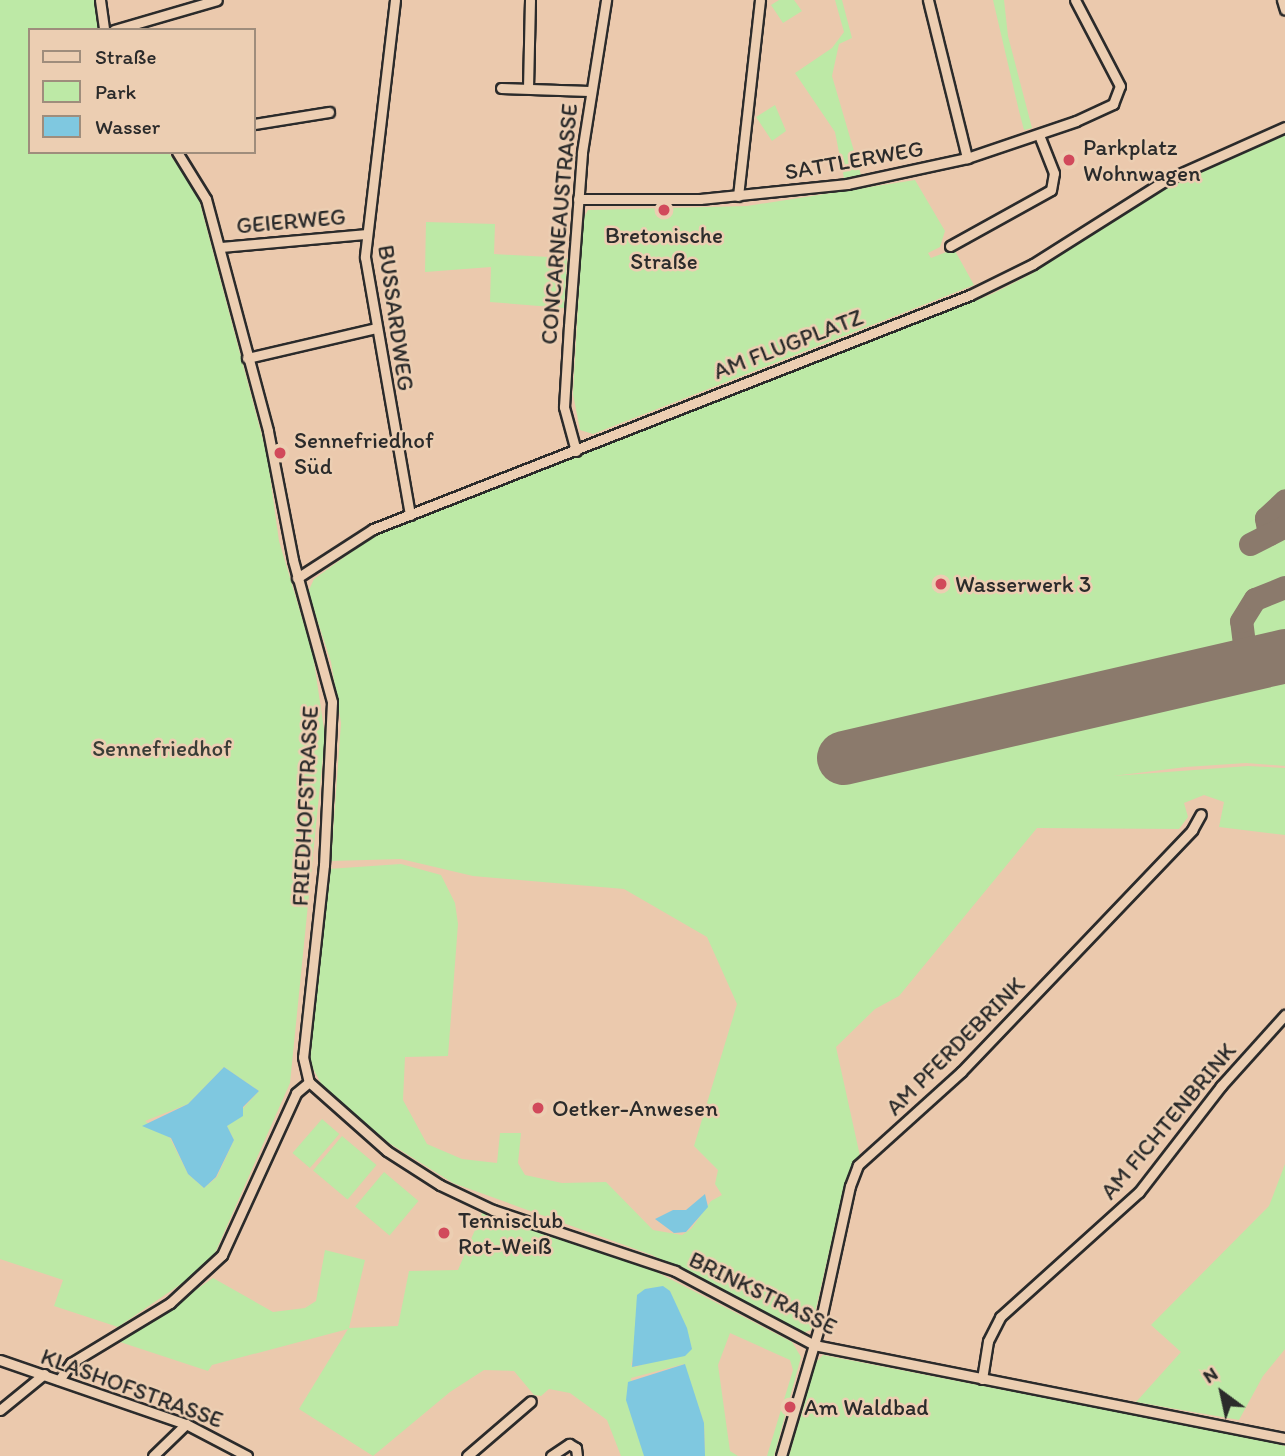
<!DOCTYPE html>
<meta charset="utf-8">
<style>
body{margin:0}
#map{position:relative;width:1285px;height:1456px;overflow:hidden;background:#ebc9ad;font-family:Itim,sans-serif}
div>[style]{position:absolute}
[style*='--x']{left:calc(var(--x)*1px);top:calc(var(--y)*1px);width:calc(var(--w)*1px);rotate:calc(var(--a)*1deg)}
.green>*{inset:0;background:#bde9a6;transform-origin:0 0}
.water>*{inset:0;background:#7fc8e0}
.taxiway>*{height:23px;margin:-11.5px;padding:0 11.5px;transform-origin:11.5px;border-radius:11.5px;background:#8b7a6c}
.runway>*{height:54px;margin:-27px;padding:0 27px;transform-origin:27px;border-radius:27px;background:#8b7a6c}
.roads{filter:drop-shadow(2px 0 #2b2b2b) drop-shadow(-2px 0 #2b2b2b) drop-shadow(0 2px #2b2b2b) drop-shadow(0 -2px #2b2b2b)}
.street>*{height:9px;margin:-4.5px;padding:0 4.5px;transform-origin:4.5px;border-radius:4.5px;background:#ecceb2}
.dots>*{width:19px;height:19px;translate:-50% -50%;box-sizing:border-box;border:4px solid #ecceb2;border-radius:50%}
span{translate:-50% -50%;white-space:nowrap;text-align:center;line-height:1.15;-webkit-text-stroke:5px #ecceb2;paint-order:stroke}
.poi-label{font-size:23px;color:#2b2b2b}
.left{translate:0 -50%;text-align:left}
.street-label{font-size:23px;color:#2b2b2b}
.park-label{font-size:23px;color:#3a3e37}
.legend{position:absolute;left:28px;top:28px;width:228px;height:126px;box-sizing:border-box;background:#ecceb2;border:2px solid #9f8d7c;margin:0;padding:9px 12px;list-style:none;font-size:21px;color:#2b2b2b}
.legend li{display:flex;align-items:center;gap:14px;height:35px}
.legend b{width:35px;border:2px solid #9f8d7c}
.north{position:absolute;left:1187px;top:1358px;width:70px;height:70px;-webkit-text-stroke:5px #ecceb2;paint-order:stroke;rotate:327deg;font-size:19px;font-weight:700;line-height:28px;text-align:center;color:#2b2b2b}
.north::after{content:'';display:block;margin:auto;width:24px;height:32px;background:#2b2b2b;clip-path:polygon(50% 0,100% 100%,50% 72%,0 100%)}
</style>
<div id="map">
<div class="green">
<div style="clip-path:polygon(evenodd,0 0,94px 0,98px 30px,30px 30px,30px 152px,168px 152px,197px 192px,267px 455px,279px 541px,313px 655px,325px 736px,290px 1083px,215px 1253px,200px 1271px,118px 1327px,54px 1306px,63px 1280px,0 1259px,0 0,224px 1067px,259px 1091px,227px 1126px,234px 1140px,217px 1177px,204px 1188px,188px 1174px,170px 1138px,145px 1121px,188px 1104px,224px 1067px)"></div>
<div style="clip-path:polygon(779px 0,794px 0,802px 11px,783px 23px,771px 5px)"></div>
<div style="clip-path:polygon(835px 0,842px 0,852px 38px,839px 44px,832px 76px,861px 175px,844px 178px,835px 132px,795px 73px,832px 48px,844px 32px)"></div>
<div style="clip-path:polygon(993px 0,1004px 0,1008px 36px,1032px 128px,1024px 130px,1019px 111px)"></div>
<div style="clip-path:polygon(775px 105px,786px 131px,772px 141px,756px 117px)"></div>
<div style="clip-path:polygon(1285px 135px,1285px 766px,1246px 763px,1186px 767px,1113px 776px,1248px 766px,1285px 768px,1285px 835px,1219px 827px,1224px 802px,1204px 795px,1184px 803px,1188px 817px,1179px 829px,1037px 828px,899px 996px,875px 1009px,836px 1047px,860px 1156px,844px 1187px,811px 1330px,802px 1333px,652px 1255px,453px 1183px,389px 1143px,323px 1087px,310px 1063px,328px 869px,401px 864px,441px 875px,455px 903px,458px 924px,448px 1056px,405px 1057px,403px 1100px,427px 1144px,462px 1159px,497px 1163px,500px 1133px,521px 1133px,518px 1163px,525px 1175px,562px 1183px,606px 1182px,653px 1230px,682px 1235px,691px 1229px,711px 1201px,722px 1195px,715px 1184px,718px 1170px,694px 1146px,737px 1004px,707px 937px,624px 889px,473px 876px,401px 859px,331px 861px,341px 723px,331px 662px,308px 592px,314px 579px,375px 535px,992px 294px,1033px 273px,1168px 187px)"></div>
<div style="clip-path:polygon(915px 180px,945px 231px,940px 247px,928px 253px,931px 258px,954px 249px,974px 285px,593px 434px,580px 430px,573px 394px,583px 219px,588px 210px,747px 206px)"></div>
<div style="clip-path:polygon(426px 222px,495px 224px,494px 254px,567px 258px,564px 308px,490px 302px,491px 267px,425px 272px)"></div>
<div style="left:322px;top:1119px;width:23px;height:45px;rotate:41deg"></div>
<div style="left:342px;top:1136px;width:45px;height:45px;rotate:40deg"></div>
<div style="clip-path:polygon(1285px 1164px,1285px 1349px,1263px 1376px,1239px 1420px,1136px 1402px,1181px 1352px,1151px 1325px,1269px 1206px)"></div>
<div style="left:384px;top:1172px;width:45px;height:45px;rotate:40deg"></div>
<div style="clip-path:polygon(evenodd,483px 1211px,647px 1267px,792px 1342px,801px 1357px,774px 1456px,767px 1456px,793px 1370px,790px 1360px,730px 1333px,718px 1365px,730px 1451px,738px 1456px,705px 1456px,704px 1423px,684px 1364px,631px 1378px,644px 1456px,621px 1456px,607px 1420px,570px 1393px,549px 1389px,541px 1396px,534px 1395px,514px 1371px,484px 1370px,450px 1392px,373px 1456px,299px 1409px,348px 1329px,212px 1365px,208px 1371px,120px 1342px,213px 1278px,273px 1312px,305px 1308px,316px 1301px,325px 1250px,365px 1260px,349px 1328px,398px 1326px,409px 1271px,458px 1270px,483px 1211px,648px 1288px,670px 1291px,692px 1349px,635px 1367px,631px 1365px,637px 1341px,637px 1307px,648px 1288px)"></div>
<div style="clip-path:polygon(823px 1355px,1262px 1440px,1285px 1446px,1285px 1456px,789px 1456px,815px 1363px)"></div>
</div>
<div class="water">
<div style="clip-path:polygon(224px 1067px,259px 1091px,243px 1107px,243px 1116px,227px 1126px,234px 1140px,216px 1177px,204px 1188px,188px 1174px,171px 1138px,142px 1126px,188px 1104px)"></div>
<div style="clip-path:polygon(705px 1194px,708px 1207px,686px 1232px,674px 1233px,655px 1219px,673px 1210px,686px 1210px)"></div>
<div style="clip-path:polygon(663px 1286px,670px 1291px,687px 1328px,692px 1349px,685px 1356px,632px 1367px,637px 1295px,645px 1289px)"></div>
<div style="clip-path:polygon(685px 1364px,704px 1423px,705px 1456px,644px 1456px,626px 1400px,628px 1382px)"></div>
</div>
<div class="taxiway">
<div style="--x:1269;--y:534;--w:16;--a:-101"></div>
<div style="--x:1266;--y:518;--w:26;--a:-43"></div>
<div style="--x:1250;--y:544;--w:39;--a:-27"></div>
<div style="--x:1263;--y:661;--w:20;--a:-153"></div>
<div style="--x:1245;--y:652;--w:31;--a:-97"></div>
<div style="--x:1241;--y:621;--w:26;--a:-58"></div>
<div style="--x:1255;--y:599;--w:32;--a:-22"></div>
</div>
<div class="runway">
<div style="--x:844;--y:758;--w:453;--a:-13"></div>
</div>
<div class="roads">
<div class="street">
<div style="--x:100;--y:0;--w:30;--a:82"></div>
<div style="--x:395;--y:0;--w:259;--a:96.7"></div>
<div style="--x:365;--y:257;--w:262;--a:80.1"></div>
<div style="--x:928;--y:0;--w:163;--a:76.1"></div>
<div style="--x:1282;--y:0;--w:10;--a:73"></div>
<div style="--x:114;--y:30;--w:107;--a:-16.2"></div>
<div style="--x:501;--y:88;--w:88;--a:2"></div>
<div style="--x:528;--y:88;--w:88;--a:-88.7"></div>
<div style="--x:254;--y:124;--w:76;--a:-9.1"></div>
<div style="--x:177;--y:152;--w:55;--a:58.3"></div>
<div style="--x:206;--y:199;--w:240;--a:75"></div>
<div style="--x:268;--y:431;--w:131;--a:79"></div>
<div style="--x:293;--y:560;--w:147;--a:74.6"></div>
<div style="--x:332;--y:702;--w:163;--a:92.8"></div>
<div style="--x:324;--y:865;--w:193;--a:96.2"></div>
<div style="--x:303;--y:1057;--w:26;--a:77"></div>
<div style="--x:309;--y:1082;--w:104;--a:41.5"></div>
<div style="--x:387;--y:1151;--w:63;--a:32.7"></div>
<div style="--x:440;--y:1185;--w:59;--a:25.3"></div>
<div style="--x:493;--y:1210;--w:192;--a:18.5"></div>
<div style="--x:675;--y:1271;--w:157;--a:28"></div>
<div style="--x:814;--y:1345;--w:480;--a:11.2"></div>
<div style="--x:738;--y:196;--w:197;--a:-83.6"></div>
<div style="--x:578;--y:199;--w:122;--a:0"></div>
<div style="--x:700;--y:199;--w:148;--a:-5.8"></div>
<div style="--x:847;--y:184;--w:123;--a:-12.2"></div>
<div style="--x:967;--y:158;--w:115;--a:-18.7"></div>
<div style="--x:1076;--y:121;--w:41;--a:-24.7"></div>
<div style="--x:1113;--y:104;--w:19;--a:-69"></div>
<div style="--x:1120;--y:86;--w:97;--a:-117.6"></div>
<div style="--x:950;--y:246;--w:115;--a:-29"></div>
<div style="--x:1051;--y:190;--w:17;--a:-80"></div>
<div style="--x:1054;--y:173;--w:41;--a:-111.5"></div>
<div style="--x:220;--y:247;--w:146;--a:-5.1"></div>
<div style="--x:247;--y:358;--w:132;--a:-13.1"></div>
<div style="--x:576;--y:451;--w:46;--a:-105.3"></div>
<div style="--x:564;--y:407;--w:81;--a:-86.5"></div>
<div style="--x:569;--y:326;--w:174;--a:-85.7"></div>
<div style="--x:582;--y:152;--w:154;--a:-81"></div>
<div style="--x:297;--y:578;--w:90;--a:-32.8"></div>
<div style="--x:373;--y:529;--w:641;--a:-21.4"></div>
<div style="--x:970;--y:295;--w:70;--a:-26.2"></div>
<div style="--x:1033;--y:264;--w:157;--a:-32.3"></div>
<div style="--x:1166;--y:180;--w:130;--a:-24"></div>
<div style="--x:0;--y:1360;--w:197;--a:19"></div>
<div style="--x:186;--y:1424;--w:69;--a:27.7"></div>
<div style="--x:982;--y:1379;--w:38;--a:-81"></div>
<div style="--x:988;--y:1341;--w:27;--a:-63"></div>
<div style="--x:1000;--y:1317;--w:187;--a:-42"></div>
<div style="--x:1139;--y:1192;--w:134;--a:-52.3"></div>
<div style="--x:1221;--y:1086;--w:96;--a:-48"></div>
<div style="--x:59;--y:1380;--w:21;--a:-55"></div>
<div style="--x:71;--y:1363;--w:116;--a:-31.2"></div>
<div style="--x:170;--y:1303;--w:71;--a:-42.7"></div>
<div style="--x:222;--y:1255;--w:178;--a:-65.4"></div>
<div style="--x:296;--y:1093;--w:17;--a:-40"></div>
<div style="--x:0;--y:1410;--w:57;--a:-39.3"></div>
<div style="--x:153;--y:1456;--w:46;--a:-44.1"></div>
<div style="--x:467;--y:1456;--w:84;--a:-40.7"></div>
<div style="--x:551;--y:1456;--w:22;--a:-34"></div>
<div style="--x:569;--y:1444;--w:8;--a:30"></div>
<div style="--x:576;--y:1448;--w:8;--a:83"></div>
<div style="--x:781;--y:1456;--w:134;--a:-73.5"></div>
<div style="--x:819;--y:1328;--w:145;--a:-77.7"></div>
<div style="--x:850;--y:1186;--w:22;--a:-69"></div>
<div style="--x:858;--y:1165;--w:139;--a:-42.1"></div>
<div style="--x:961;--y:1072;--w:335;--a:-46.3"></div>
<div style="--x:1192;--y:830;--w:18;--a:-61"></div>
</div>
</div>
<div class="dots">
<div style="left:1069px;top:160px;background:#d1495b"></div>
<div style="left:664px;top:210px;background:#d1495b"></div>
<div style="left:280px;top:453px;background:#d1495b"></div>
<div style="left:941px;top:584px;background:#d1495b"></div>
<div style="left:538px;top:1108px;background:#d1495b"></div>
<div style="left:444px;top:1233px;background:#d1495b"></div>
<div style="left:790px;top:1407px;background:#d1495b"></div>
</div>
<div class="poi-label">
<span class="left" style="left:1083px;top:160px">Parkplatz<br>Wohnwagen</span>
<span style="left:664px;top:248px">Bretonische<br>Straße</span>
<span class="left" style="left:294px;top:453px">Sennefriedhof<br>Süd</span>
<span class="left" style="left:955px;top:584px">Wasserwerk 3</span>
<span class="left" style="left:552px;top:1108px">Oetker-Anwesen</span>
<span class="left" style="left:458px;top:1233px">Tennisclub<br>Rot-Weiß</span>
<span class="left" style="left:804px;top:1407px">Am Waldbad</span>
</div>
<div class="street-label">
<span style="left:854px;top:160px;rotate:-10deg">SATTLERWEG</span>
<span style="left:291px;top:221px;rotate:-5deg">GEIERWEG</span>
<span style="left:559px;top:224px;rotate:-85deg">CONCARNEAUSTRASSE</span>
<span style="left:396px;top:318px;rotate:82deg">BUSSARDWEG</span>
<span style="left:788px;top:344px;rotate:-21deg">AM FLUGPLATZ</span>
<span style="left:305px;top:806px;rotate:-87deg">FRIEDHOFSTRASSE</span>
<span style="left:955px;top:1046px;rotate:-45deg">AM PFERDEBRINK</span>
<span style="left:1168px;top:1121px;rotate:-50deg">AM FICHTENBRINK</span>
<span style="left:763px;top:1293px;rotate:26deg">BRINKSTRASSE</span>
<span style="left:132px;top:1388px;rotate:20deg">KLASHOFSTRASSE</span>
</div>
<div class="park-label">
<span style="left:162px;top:748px">Sennefriedhof</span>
</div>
<ul class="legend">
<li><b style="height:9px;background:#ecceb2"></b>Straße</li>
<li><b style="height:19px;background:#bde9a6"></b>Park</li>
<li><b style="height:19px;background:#7fc8e0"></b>Wasser</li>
</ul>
<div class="north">N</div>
</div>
